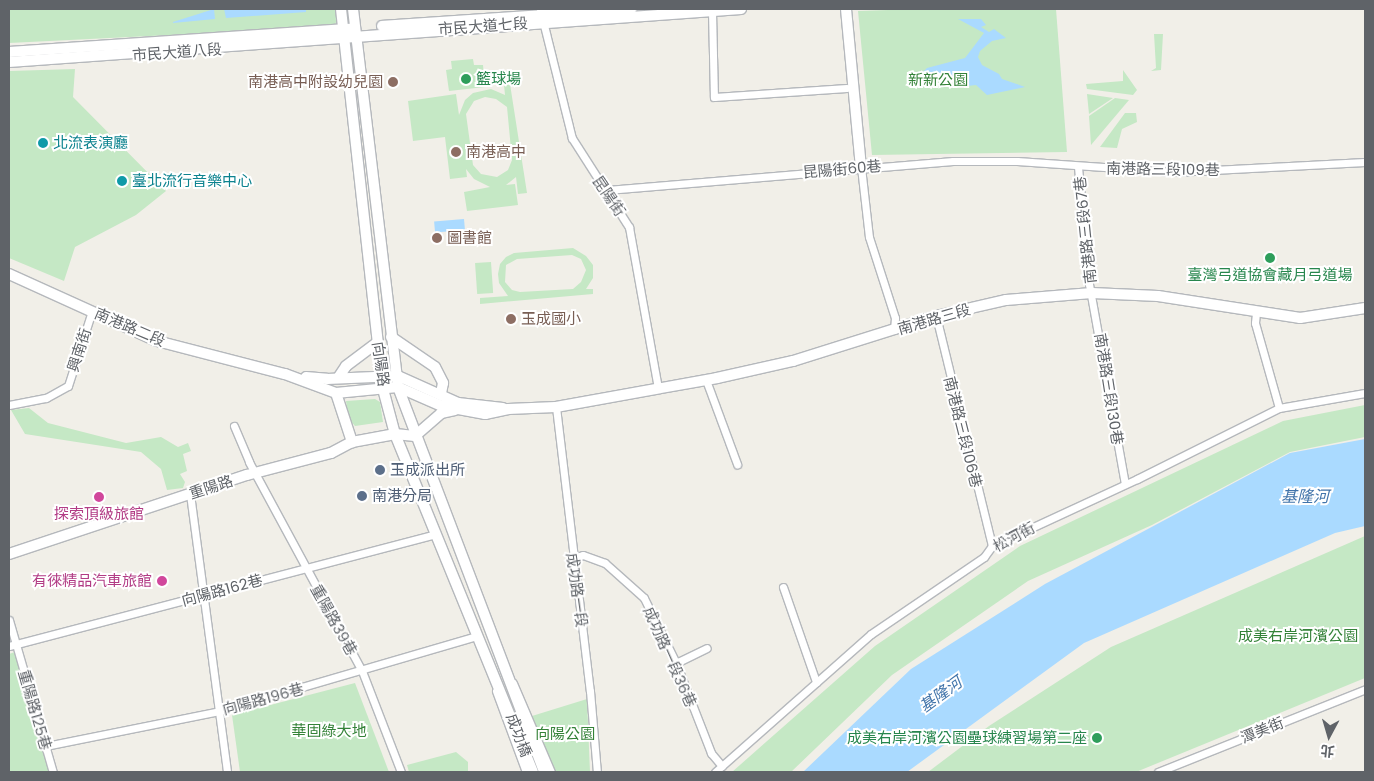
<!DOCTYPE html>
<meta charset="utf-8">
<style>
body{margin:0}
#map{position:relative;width:1374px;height:781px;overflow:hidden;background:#f1efe8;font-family:Poppins,"Noto Sans TC",sans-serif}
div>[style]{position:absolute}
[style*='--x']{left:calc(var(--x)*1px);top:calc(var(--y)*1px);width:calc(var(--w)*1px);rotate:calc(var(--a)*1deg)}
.green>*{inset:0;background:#c5e8c5;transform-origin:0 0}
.water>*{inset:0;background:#aadaff;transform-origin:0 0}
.roads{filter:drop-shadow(1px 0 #b5b8bc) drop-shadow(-1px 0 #b5b8bc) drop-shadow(0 1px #b5b8bc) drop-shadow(0 -1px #b5b8bc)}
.street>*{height:7px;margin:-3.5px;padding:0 3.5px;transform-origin:3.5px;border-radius:3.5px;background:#fff}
.secondary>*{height:10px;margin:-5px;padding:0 5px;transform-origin:5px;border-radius:5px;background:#fff}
.dots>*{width:14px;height:14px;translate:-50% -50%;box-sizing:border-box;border:2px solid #fff;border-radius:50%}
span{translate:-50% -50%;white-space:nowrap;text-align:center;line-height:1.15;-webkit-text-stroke:4px #fff;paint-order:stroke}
.street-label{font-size:15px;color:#5f6368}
.leisure-label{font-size:15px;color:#27864d}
.left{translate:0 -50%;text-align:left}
.right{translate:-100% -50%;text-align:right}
.park-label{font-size:15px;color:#348238}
.education-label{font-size:15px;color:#785e54}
.culture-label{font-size:15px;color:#0d838f}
.service-label{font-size:15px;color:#4e5e75}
.hotel-label{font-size:15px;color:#b23c85}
.water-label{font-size:16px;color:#4174aa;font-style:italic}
.frame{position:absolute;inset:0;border:10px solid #5f6368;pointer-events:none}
.north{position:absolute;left:1304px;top:711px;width:50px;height:50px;-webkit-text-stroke:4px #fff;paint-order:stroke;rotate:186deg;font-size:14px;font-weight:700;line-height:20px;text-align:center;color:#5f6368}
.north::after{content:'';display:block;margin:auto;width:18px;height:22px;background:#5f6368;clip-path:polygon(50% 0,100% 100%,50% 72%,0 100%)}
</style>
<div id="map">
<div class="green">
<div style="clip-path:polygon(9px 9px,336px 9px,337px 20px,334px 27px,9px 43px)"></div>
<div style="clip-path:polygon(918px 9px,1056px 9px,1067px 152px,872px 155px,858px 11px)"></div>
<div style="clip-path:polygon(1154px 34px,1163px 34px,1161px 70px,1151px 71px,1156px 68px)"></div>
<div style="clip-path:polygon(473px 59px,474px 65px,483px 65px,485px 87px,449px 91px,446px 70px,452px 69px,451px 61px)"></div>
<div style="clip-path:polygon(75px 69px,73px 97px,166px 191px,136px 215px,75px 247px,64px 281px,9px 258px,9px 71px)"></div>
<div style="clip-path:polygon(1123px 70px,1137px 90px,1133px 95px,1087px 89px,1086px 84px,1123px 81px)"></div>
<div style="clip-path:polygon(evenodd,510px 84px,527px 193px,518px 194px,516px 177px,506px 185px,515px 184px,518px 205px,467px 211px,464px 192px,490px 187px,474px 179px,466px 169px,467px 177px,450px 179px,445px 137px,413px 141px,408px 101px,456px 94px,459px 115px,465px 100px,473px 93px,491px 89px,505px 95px,504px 85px,510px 84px,485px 97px,496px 99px,507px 107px,512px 160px,508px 170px,497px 177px,481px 174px,473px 165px,466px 114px,474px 101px,485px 97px)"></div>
<div style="clip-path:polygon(1087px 94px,1113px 98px,1089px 114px)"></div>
<div style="clip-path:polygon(1115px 98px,1129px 100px,1091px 145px,1089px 116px)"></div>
<div style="clip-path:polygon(1125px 113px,1136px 113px,1137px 122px,1122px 129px,1117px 148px,1100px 147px)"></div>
<div style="clip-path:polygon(evenodd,573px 248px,586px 256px,593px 265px,593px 278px,586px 289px,593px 289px,593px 294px,480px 304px,480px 298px,508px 296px,499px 283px,498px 274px,500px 264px,506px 257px,514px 253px,573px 248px,572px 255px,581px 259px,586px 270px,581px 282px,573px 289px,520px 292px,512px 290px,505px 282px,506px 265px,517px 259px,572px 255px)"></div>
<div style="left:491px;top:262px;width:31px;height:16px;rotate:86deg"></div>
<div style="clip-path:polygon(375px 399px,380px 402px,383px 422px,355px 426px,348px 418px,346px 401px)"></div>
<div style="clip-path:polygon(1365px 405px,1365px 437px,1290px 452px,1152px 525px,1028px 581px,892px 675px,791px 772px,732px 772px,875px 646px,1020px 546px,1283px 421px)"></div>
<div style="clip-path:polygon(29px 408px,48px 423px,126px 443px,161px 437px,178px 447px,188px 443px,191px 451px,183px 454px,187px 471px,180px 474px,185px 482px,183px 488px,167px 490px,161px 469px,141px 452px,25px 434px,11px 410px)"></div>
<div style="clip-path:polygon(1365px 536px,1365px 678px,1136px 772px,928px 772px,989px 726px,1111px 647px)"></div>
<div style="clip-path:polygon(15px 652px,44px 752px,49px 772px,9px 772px,9px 654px)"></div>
<div style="clip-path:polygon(355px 683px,389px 772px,240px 772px,232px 715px)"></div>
<div style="clip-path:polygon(587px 699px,590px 772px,553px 772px,532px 716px)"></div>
<div style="clip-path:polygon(456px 752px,468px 762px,468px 772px,409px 772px,407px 765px)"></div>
</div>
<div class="water">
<div style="clip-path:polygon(214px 9px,215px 19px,173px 23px,173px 22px)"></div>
<div style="clip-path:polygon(224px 9px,306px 9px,306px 12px,226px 18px)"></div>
<div style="clip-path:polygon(958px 19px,981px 19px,986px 25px,981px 27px,989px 32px,994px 29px,1006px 38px,992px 41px,980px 51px,978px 57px,982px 65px,999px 74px,1002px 79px,1025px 87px,987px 95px,976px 85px,967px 86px,961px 81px,921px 79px,919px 76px,927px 68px,965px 58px,984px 33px)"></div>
<div style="left:464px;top:219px;width:11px;height:30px;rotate:85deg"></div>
<div style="clip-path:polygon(1365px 439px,1365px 526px,1335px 533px,1084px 643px,907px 772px,803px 772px,911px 669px,1045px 584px,1290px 453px)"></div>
</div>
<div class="roads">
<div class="street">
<div style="--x:540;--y:9;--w:133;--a:76.1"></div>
<div style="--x:572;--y:138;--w:106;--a:57.4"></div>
<div style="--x:629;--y:227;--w:164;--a:79.8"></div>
<div style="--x:712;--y:11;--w:86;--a:88.7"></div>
<div style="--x:714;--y:97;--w:133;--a:-3.9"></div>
<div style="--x:861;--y:167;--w:70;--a:83.5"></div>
<div style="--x:869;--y:237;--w:85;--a:72.2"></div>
<div style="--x:895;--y:318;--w:12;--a:95"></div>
<div style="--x:1078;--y:167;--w:118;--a:84.6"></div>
<div style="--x:1089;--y:284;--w:203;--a:79.8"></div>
<div style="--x:607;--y:190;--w:347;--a:-4.8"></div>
<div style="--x:953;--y:161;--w:64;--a:0"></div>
<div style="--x:1017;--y:161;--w:158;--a:4"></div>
<div style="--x:1175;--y:172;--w:190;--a:-3"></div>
<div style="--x:1256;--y:313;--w:10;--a:96"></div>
<div style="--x:1255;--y:323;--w:88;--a:74.2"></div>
<div style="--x:936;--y:316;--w:237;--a:76.3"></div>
<div style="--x:706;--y:380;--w:90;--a:69.7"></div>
<div style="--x:9;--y:405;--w:38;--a:-11"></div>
<div style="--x:46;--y:398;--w:25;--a:-29"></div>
<div style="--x:68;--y:386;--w:79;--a:-72.3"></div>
<div style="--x:556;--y:407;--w:286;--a:83.2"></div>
<div style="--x:590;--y:691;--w:81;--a:85.1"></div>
<div style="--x:234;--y:426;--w:39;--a:67"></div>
<div style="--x:249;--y:462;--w:238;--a:61.6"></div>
<div style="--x:362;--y:671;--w:108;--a:68.9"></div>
<div style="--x:190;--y:494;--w:280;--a:82.4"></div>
<div style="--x:572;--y:558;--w:11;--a:-15"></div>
<div style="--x:583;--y:555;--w:23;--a:20"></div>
<div style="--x:605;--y:563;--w:52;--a:41.9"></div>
<div style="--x:644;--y:598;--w:72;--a:63.8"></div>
<div style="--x:676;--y:663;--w:97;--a:68.7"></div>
<div style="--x:711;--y:753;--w:17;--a:50"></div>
<div style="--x:783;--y:587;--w:101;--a:70.8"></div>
<div style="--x:9;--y:620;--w:158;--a:73.9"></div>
<div style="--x:9;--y:646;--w:441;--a:-14.7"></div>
<div style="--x:676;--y:663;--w:34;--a:-26"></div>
<div style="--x:513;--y:683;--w:97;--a:66.9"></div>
<div style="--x:496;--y:691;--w:86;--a:69.7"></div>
<div style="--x:46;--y:746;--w:177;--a:-11.4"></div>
<div style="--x:220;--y:711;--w:267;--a:-16.3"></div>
<div style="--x:715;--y:772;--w:208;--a:-41.5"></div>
<div style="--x:871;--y:634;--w:137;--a:-34.3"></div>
<div style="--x:984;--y:557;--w:14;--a:-54"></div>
<div style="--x:992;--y:546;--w:160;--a:-24.8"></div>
<div style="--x:1137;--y:479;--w:159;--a:-26.6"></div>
<div style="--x:1279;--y:408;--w:87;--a:-9.9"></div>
<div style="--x:1158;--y:772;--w:223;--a:-21.8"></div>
</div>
<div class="secondary">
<div style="--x:341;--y:9;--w:382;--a:83.7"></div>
<div style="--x:383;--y:389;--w:47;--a:75.1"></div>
<div style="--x:395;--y:434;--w:365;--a:67.8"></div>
<div style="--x:353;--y:9;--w:381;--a:83.2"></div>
<div style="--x:398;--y:387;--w:412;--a:69.2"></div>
<div style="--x:846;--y:9;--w:159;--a:84.6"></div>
<div style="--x:382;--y:26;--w:250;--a:-3.9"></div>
<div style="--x:9;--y:52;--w:342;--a:-3.9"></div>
<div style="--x:9;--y:62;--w:734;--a:-4.14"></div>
<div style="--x:9;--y:274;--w:162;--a:24.4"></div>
<div style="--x:157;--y:341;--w:132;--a:14.5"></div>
<div style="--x:285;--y:374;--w:54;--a:20.4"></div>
<div style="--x:336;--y:393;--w:62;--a:-5.5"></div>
<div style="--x:398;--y:387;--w:48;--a:23.4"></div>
<div style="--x:442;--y:406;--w:44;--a:10.5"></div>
<div style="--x:485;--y:414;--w:24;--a:-12"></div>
<div style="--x:508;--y:409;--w:48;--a:-2.4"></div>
<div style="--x:556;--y:407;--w:164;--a:-10.2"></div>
<div style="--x:717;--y:378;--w:78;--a:-12.6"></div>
<div style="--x:793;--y:361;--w:150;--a:-17.5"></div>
<div style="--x:936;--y:316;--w:72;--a:-12.9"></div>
<div style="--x:1006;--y:300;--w:86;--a:-4.7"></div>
<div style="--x:1092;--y:293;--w:66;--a:2.6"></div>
<div style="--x:1158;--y:296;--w:144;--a:8.8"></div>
<div style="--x:1300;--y:318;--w:66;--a:-8.7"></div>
<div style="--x:391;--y:337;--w:53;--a:34.3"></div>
<div style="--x:435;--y:367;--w:18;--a:63"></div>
<div style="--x:443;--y:383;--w:10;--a:101"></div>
<div style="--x:306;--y:377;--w:21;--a:5"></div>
<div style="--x:327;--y:379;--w:71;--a:-2.4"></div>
<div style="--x:398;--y:376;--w:66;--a:24.2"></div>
<div style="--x:458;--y:403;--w:45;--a:6.3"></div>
<div style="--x:338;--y:378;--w:14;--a:-56"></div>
<div style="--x:346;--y:366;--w:40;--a:-37"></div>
<div style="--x:336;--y:393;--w:52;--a:71.9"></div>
<div style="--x:415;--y:436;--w:35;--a:-41"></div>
<div style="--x:441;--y:413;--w:14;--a:-12"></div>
<div style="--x:9;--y:554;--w:251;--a:-18.4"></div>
<div style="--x:247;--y:475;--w:87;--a:-14.7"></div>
<div style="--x:331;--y:453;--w:24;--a:-28"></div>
<div style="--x:352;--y:442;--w:44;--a:-10.5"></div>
<div style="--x:395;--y:434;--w:20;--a:6"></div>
</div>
</div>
<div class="dots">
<div style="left:466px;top:79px;background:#2e9e5b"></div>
<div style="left:393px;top:82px;background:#8d6e63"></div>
<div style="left:43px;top:143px;background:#0f9aa8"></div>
<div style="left:456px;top:152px;background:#8d6e63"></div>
<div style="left:122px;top:181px;background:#0f9aa8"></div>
<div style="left:437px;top:238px;background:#8d6e63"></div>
<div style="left:1270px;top:258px;background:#2e9e5b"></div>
<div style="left:511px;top:319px;background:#8d6e63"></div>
<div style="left:380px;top:470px;background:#5c6f8a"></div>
<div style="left:362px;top:496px;background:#5c6f8a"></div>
<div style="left:99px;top:497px;background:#d1479c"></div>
<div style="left:162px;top:581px;background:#d1479c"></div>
<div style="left:1097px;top:738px;background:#2e9e5b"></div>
</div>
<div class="street-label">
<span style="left:483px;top:26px;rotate:-4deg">市民大道七段</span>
<span style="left:177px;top:52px;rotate:-4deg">市民大道八段</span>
<span style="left:842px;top:169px;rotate:-5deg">昆陽街60巷</span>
<span style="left:1163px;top:169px;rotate:1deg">南港路三段109巷</span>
<span style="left:609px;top:196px;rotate:56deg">昆陽街</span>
<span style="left:1085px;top:230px;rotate:-96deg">南港路三段67巷</span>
<span style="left:934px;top:319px;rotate:-16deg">南港路三段</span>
<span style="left:130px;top:327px;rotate:23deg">南港路二段</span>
<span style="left:79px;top:350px;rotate:-72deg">興南街</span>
<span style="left:381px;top:364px;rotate:82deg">向陽路</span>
<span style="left:1109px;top:389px;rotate:81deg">南港路三段130巷</span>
<span style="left:963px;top:432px;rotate:76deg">南港路三段106巷</span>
<span style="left:211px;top:487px;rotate:-18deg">重陽路</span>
<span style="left:1014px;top:537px;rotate:-28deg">松河街</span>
<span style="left:222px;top:590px;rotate:-15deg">向陽路162巷</span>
<span style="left:577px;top:590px;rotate:82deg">成功路一段</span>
<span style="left:334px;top:620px;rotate:61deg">重陽路39巷</span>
<span style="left:670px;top:657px;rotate:66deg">成功路一段36巷</span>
<span style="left:263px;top:699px;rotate:-15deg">向陽路196巷</span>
<span style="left:35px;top:710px;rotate:74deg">重陽路125巷</span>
<span style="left:1262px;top:730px;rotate:-22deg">潭美街</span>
<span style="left:519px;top:735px;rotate:69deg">成功橋</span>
</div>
<div class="leisure-label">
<span class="left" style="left:476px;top:79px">籃球場</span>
<span style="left:1270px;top:275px">臺灣弓道協會藏月弓道場</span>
<span class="right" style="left:1087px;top:738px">成美右岸河濱公園壘球練習場第二座</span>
</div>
<div class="park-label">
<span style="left:938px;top:80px">新新公園</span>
<span style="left:1298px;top:636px">成美右岸河濱公園</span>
<span style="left:329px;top:731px">華固綠大地</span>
<span style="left:565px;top:734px">向陽公園</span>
</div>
<div class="education-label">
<span class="right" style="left:383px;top:82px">南港高中附設幼兒園</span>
<span class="left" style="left:466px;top:152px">南港高中</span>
<span class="left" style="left:447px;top:238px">圖書館</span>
<span class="left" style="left:521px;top:319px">玉成國小</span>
</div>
<div class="culture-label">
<span class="left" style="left:53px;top:143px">北流表演廳</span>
<span class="left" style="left:132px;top:181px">臺北流行音樂中心</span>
</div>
<div class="service-label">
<span class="left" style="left:390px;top:470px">玉成派出所</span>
<span class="left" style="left:372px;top:496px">南港分局</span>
</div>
<div class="hotel-label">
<span style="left:99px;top:514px">探索頂級旅館</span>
<span class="right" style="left:152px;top:581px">有徠精品汽車旅館</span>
</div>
<div class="water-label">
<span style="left:1305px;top:497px">基隆河</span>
<span style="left:941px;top:695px;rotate:-36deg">基隆河</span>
</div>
<div class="frame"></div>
<div class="north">北</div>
</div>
